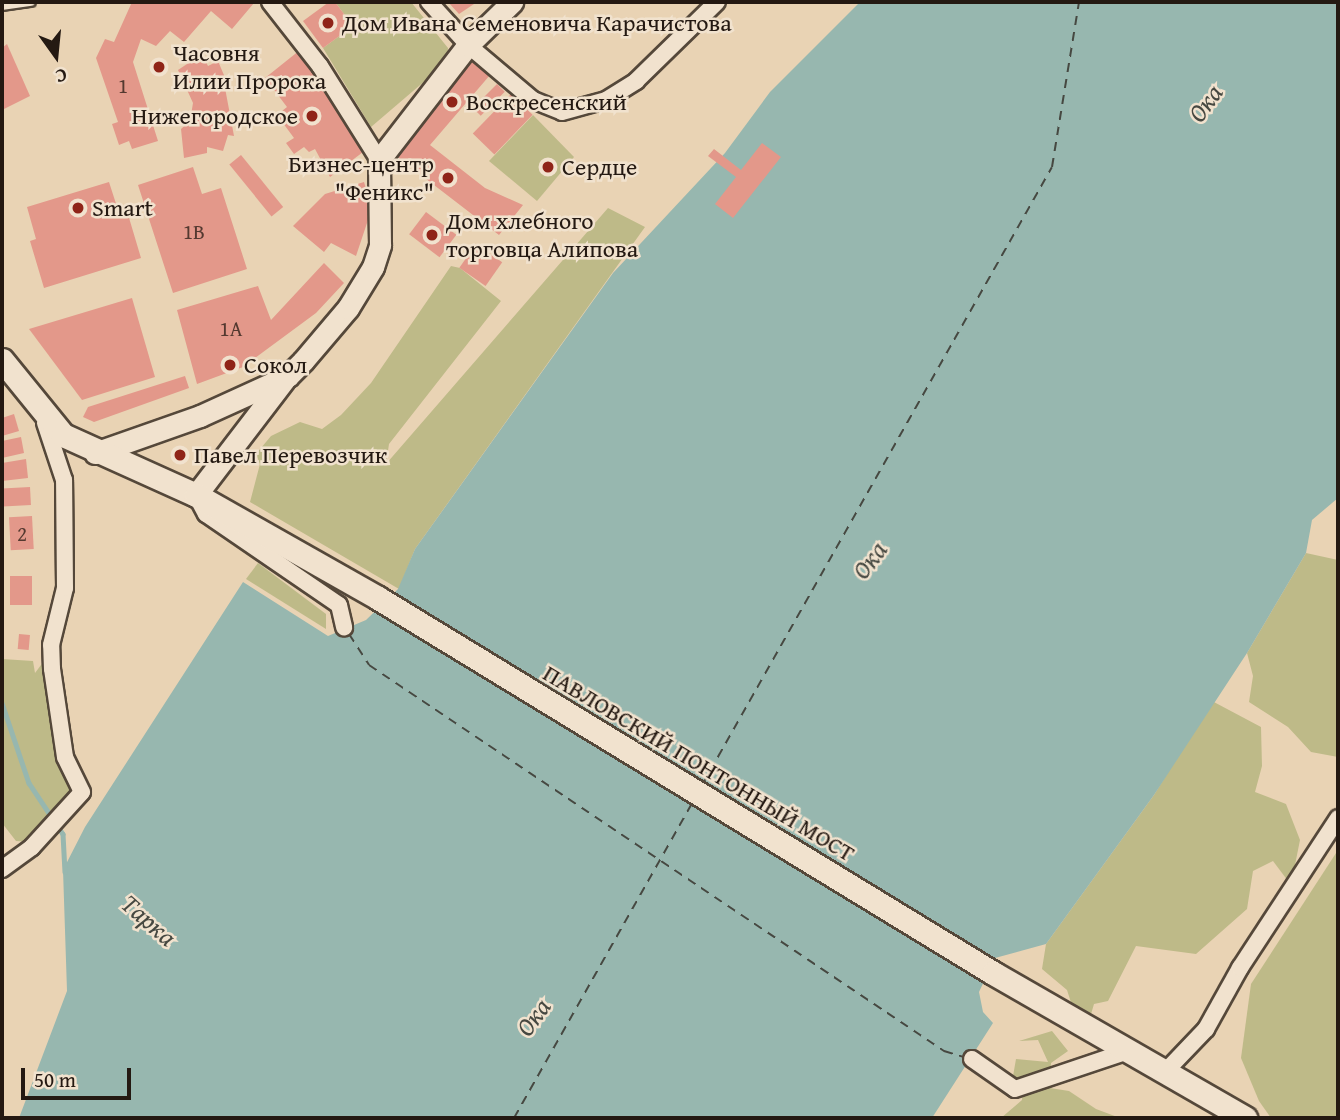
<!DOCTYPE html>
<meta charset="utf-8">
<style>
body{margin:0}
#map{position:relative;width:1340px;height:1120px;overflow:hidden;background:#e9d3b4;font-family:"Gentium Book Plus",serif}
div>[style]{position:absolute}
[style*='--x']{left:calc(var(--x)*1px);top:calc(var(--y)*1px);width:calc(var(--w)*1px);rotate:calc(var(--a)*1deg)}
.green>*{inset:0;background:#beba88}
.water>*{inset:0;background:#97b7af}
.stream>*{height:4.5px;margin:-2.25px;padding:0 2.25px;transform-origin:2.25px;border-radius:2.25px;background:#97b7af}
.ferry>*{height:2px;margin-top:-1px;transform-origin:0;background:repeating-linear-gradient(90deg,#464841 0 9px,transparent 0 16px)}
.building>*{inset:0;background:#e3988a;transform-origin:0 0}
.round{border-radius:50%}
.roads{filter:drop-shadow(2px 0 #55483a) drop-shadow(-2px 0 #55483a) drop-shadow(0 2px #55483a) drop-shadow(0 -2px #55483a)}
.service>*{height:8px;margin:-4px;padding:0 4px;transform-origin:4px;border-radius:4px;background:#f1e2ce}
.minor>*{height:16px;margin:-8px;padding:0 8px;transform-origin:8px;border-radius:8px;background:#f1e2ce}
.tertiary>*{height:21px;margin:-10.5px;padding:0 10.5px;transform-origin:10.5px;border-radius:10.5px;background:#f1e2ce}
.secondary>*{height:23px;margin:-11.5px;padding:0 11.5px;transform-origin:11.5px;border-radius:11.5px;background:#f1e2ce}
.dots>*{width:19px;height:19px;translate:-50% -50%;box-sizing:border-box;border:4px solid #f1e2ce;border-radius:50%}
span{translate:-50% -50%;white-space:nowrap;text-align:center;line-height:1.15;-webkit-text-stroke:5px #f1e2ce;paint-order:stroke}
.number-label{font-size:21px;color:#543930}
.number-label span{-webkit-text-stroke-width:0}
.poi-label{font-size:24px;color:#241912}
.left{translate:0 -50%;text-align:left}
.right{translate:-100% -50%;text-align:right}
.street-label{font-size:24px;color:#241912}
.water-label{font-size:26px;color:#464841;font-style:italic}
.frame{position:absolute;inset:0;border:4px solid #241912;pointer-events:none}
.north{position:absolute;left:21px;top:21px;width:70px;height:70px;-webkit-text-stroke:5px #f1e2ce;paint-order:stroke;rotate:165deg;font-size:19px;font-weight:700;line-height:28px;text-align:center;color:#241912}
.north::after{content:'';display:block;margin:auto;width:24px;height:32px;background:#241912;clip-path:polygon(50% 0,100% 100%,50% 72%,0 100%)}
.scale{position:absolute;left:21px;top:1068px;width:110px;height:32px;box-sizing:border-box;border:4px solid #241912;border-top:0;padding-left:9px;font-size:21px;line-height:24px;white-space:nowrap;color:#241912;-webkit-text-stroke:5px #f1e2ce;paint-order:stroke}
</style>
<div id="map">
<div class="green">
<div style="clip-path:polygon(335px 2px,411px 2px,448px 48px,447px 62px,371px 127px,323px 48px,353px 26px)"></div>
<div style="clip-path:polygon(533px 115px,574px 157px,537px 201px,489px 161px)"></div>
<div style="clip-path:polygon(608px 208px,645px 227px,415px 549px,399px 589px,250px 502px,260px 464px,256px 454px,271px 436px,300px 422px,322px 429px,341px 415px,371px 383px,451px 266px,460px 268px,501px 301px,389px 444px,386px 464px)"></div>
<div style="clip-path:polygon(1306px 553px,1338px 560px,1338px 757px,1311px 752px,1288px 727px,1249px 702px,1253px 676px,1247px 653px)"></div>
<div style="clip-path:polygon(258px 563px,326px 614px,326px 629px,246px 579px)"></div>
<div style="clip-path:polygon(47px 657px,63px 774px,73px 792px,31px 842px,16px 841px,2px 823px,2px 659px,33px 661px,35px 673px)"></div>
<div style="clip-path:polygon(1212px 701px,1261px 727px,1262px 766px,1255px 792px,1286px 804px,1300px 840px,1291px 885px,1273px 861px,1253px 871px,1247px 909px,1196px 954px,1136px 946px,1108px 1001px,1094px 1004px,1089px 1021px,1074px 1012px,1067px 990px,1042px 969px,1046px 944px,1154px 795px)"></div>
<div style="clip-path:polygon(1338px 850px,1338px 1118px,1271px 1118px,1259px 1101px,1241px 1058px,1251px 984px)"></div>
<div style="clip-path:polygon(1052px 1031px,1068px 1051px,1051px 1063px,1050px 1088px,1069px 1091px,1096px 1109px,1120px 1118px,1001px 1118px,1022px 1100px,1023px 1085px,1012px 1082px,1016px 1059px,1048px 1062px,1038px 1040px,1019px 1041px)"></div>
</div>
<div class="water">
<div style="clip-path:polygon(860px 2px,1338px 2px,1338px 498px,1312px 520px,1306px 553px,1247px 653px,1154px 795px,1046px 944px,995px 958px,979px 992px,983px 1012px,993px 1023px,932px 1118px,19px 1118px,67px 991px,63px 870px,85px 827px,243px 582px,328px 636px,366px 620px,398px 589px,415px 549px,613px 273px,725px 153px,770px 92px)"></div>
</div>
<div class="stream">
<div style="--x:2;--y:703;--w:84;--a:71.4"></div>
<div style="--x:29;--y:783;--w:61;--a:56.3"></div>
<div style="--x:63;--y:834;--w:38;--a:87"></div>
</div>
<div class="ferry">
<div style="--x:349;--y:634;--w:37;--a:57"></div>
<div style="--x:369;--y:665;--w:693;--a:33.87"></div>
<div style="--x:944;--y:1051;--w:21;--a:17"></div>
<div style="--x:702;--y:785;--w:710;--a:-60.48"></div>
<div style="--x:1052;--y:167;--w:167;--a:-80.7"></div>
<div style="--x:514;--y:1118;--w:363;--a:-60.5"></div>
</div>
<div class="building">
<div style="clip-path:polygon(132px 2px,254px 3px,232px 29px,211px 11px,184px 42px,170px 31px,156px 46px,141px 39px,133px 62px,158px 141px,132px 149px,129px 141px,119px 145px,112px 124px,118px 122px,96px 58px,105px 39px,114px 42px)"></div>
<div style="clip-path:polygon(329px 2px,335px 2px,353px 26px,323px 48px,303px 21px)"></div>
<div style="clip-path:polygon(448px 2px,477px 2px,459px 14px)"></div>
<div style="clip-path:polygon(7px 44px,30px 96px,2px 110px,2px 48px)"></div>
<div style="clip-path:polygon(300px 50px,367px 149px,330px 177px,315px 149px,309px 152px,304px 147px,294px 154px,286px 143px,294px 138px,277px 115px,287px 107px,265px 78px)"></div>
<div style="clip-path:polygon(202px 54px,208px 66px,218px 61px,229px 87px,225px 88px,234px 136px,228px 135px,223px 151px,207px 147px,207px 153px,184px 158px,181px 129px,190px 121px,193px 103px,178px 70px)"></div>
<div style="clip-path:polygon(473px 58px,490px 75px,430px 145px,485px 188px,523px 205px,499px 235px,395px 155px)"></div>
<div class="round" style="left:153.5px;top:61.5px;width:11px;height:11px"></div>
<div style="left:497px;top:84px;width:11px;height:34px;rotate:45deg"></div>
<div style="left:511px;top:94px;width:30px;height:55px;rotate:44deg"></div>
<div style="clip-path:polygon(762px 143px,781px 157px,733px 218px,715px 204px,736px 177px,708px 156px,714px 149px,741px 170px)"></div>
<div style="left:241px;top:155px;width:67px;height:15px;rotate:51deg"></div>
<div style="clip-path:polygon(193px 167px,202px 194px,221px 188px,247px 269px,173px 293px,138px 185px)"></div>
<div style="clip-path:polygon(109px 182px,119px 213px,127px 211px,141px 258px,44px 288px,30px 241px,36px 239px,27px 207px)"></div>
<div style="clip-path:polygon(364px 182px,372px 208px,356px 256px,331px 243px,324px 252px,293px 226px,325px 194px)"></div>
<div style="left:426px;top:212px;width:38px;height:28px;rotate:37deg"></div>
<div style="left:476px;top:244px;width:32px;height:29px;rotate:35deg"></div>
<div style="clip-path:polygon(324px 263px,344px 283px,316px 313px,243px 367px,197px 384px,177px 310px,258px 286px,271px 320px)"></div>
<div style="clip-path:polygon(132px 298px,155px 377px,82px 400px,29px 329px)"></div>
<div style="clip-path:polygon(185px 376px,189px 388px,94px 422px,83px 417px,88px 407px)"></div>
<div style="clip-path:polygon(14px 414px,19px 431px,2px 436px,2px 418px)"></div>
<div style="clip-path:polygon(21px 437px,24px 453px,2px 458px,2px 441px)"></div>
<div style="clip-path:polygon(26px 459px,28px 478px,2px 481px,2px 463px)"></div>
<div style="left:30px;top:487px;width:18px;height:28px;rotate:87deg"></div>
<div style="left:32px;top:516px;width:33px;height:23px;rotate:87deg"></div>
<div style="left:10px;top:576px;width:22px;height:29px"></div>
<div style="left:19px;top:634px;width:11px;height:15px;rotate:5deg"></div>
</div>
<div class="roads">
<div class="service">
<div style="--x:2;--y:6;--w:29;--a:-8"></div>
</div>
<div class="minor">
<div style="--x:270;--y:2;--w:81;--a:52"></div>
<div style="--x:320;--y:66;--w:111;--a:57.9"></div>
<div style="--x:429;--y:2;--w:58;--a:47.8"></div>
<div style="--x:468;--y:45;--w:85;--a:40.2"></div>
<div style="--x:533;--y:100;--w:31;--a:22"></div>
<div style="--x:562;--y:112;--w:46;--a:-15.3"></div>
<div style="--x:606;--y:100;--w:36;--a:-32"></div>
<div style="--x:636;--y:81;--w:113;--a:-44.3"></div>
<div style="--x:198;--y:499;--w:17;--a:62"></div>
<div style="--x:206;--y:514;--w:161;--a:34.4"></div>
<div style="--x:339;--y:605;--w:23;--a:77"></div>
<div style="--x:2;--y:869;--w:37;--a:-36"></div>
<div style="--x:32;--y:847;--w:74;--a:-47.7"></div>
<div style="--x:82;--y:792;--w:39;--a:-116"></div>
<div style="--x:65;--y:757;--w:89;--a:-98.4"></div>
<div style="--x:52;--y:669;--w:24;--a:-92"></div>
<div style="--x:51;--y:645;--w:59;--a:-76.2"></div>
<div style="--x:65;--y:588;--w:108;--a:-90.5"></div>
<div style="--x:64;--y:480;--w:60;--a:-108.4"></div>
<div style="--x:972;--y:1059;--w:52;--a:34.9"></div>
<div style="--x:1015;--y:1089;--w:119;--a:-18.6"></div>
<div style="--x:1164;--y:1073;--w:61;--a:-46.3"></div>
<div style="--x:1206;--y:1029;--w:70;--a:-60.9"></div>
<div style="--x:1240;--y:968;--w:179;--a:-56.8"></div>
</div>
<div class="tertiary">
<div style="--x:95;--y:453;--w:111;--a:-19.4"></div>
<div style="--x:200;--y:416;--w:97;--a:-24.4"></div>
<div style="--x:288;--y:376;--w:21;--a:-45"></div>
<div style="--x:303;--y:361;--w:70;--a:-49.7"></div>
<div style="--x:348;--y:308;--w:48;--a:-58.6"></div>
<div style="--x:373;--y:267;--w:23;--a:-72"></div>
<div style="--x:380;--y:245;--w:85;--a:-90.7"></div>
<div style="--x:379;--y:160;--w:145;--a:-52.3"></div>
<div style="--x:468;--y:45;--w:62;--a:-44.3"></div>
<div style="--x:196;--y:495;--w:145;--a:-52.6"></div>
</div>
<div class="secondary">
<div style="--x:2;--y:360;--w:97;--a:50.9"></div>
<div style="--x:63;--y:435;--w:146;--a:24.3"></div>
<div style="--x:196;--y:495;--w:209;--a:29.5"></div>
<div style="--x:378;--y:598;--w:720;--a:31.37"></div>
<div style="--x:993;--y:973;--w:291;--a:29.9"></div>
</div>
</div>
<div class="dots">
<div style="left:328px;top:23px;background:#8f2418"></div>
<div style="left:159px;top:67px;background:#8f2418"></div>
<div style="left:452px;top:102px;background:#8f2418"></div>
<div style="left:312px;top:116px;background:#8f2418"></div>
<div style="left:548px;top:167px;background:#8f2418"></div>
<div style="left:448px;top:178px;background:#8f2418"></div>
<div style="left:78px;top:208px;background:#8f2418"></div>
<div style="left:432px;top:235px;background:#8f2418"></div>
<div style="left:230px;top:365px;background:#8f2418"></div>
<div style="left:180px;top:455px;background:#8f2418"></div>
</div>
<div class="number-label">
<span style="left:123px;top:86px">1</span>
<span style="left:194px;top:232px">1В</span>
<span style="left:231px;top:329px">1А</span>
<span style="left:22px;top:534px">2</span>
</div>
<div class="poi-label">
<span class="left" style="left:342px;top:23px">Дом Ивана Семеновича Карачистова</span>
<span class="left" style="left:173px;top:67px">Часовня<br>Илии Пророка</span>
<span class="left" style="left:466px;top:102px">Воскресенский</span>
<span class="right" style="left:298px;top:116px">Нижегородское</span>
<span class="right" style="left:434px;top:178px">Бизнес-центр<br>"Феникс"</span>
<span class="left" style="left:562px;top:167px">Сердце</span>
<span class="left" style="left:92px;top:208px">Smart</span>
<span class="left" style="left:446px;top:235px">Дом хлебного<br>торговца Алипова</span>
<span class="left" style="left:244px;top:365px">Сокол</span>
<span class="left" style="left:194px;top:455px">Павел Перевозчик</span>
</div>
<div class="street-label">
<span style="left:699px;top:763px;rotate:31deg">ПАВЛОВСКИЙ ПОНТОННЫЙ МОСТ</span>
</div>
<div class="water-label">
<span style="left:1205px;top:103px;rotate:-54deg">Ока</span>
<span style="left:869px;top:560px;rotate:-54deg">Ока</span>
<span style="left:149px;top:920px;rotate:41deg">Тарка</span>
<span style="left:533px;top:1017px;rotate:-54deg">Ока</span>
</div>
<div class="frame"></div>
<div class="north">С</div>
<div class="scale">50 m</div>
</div>
